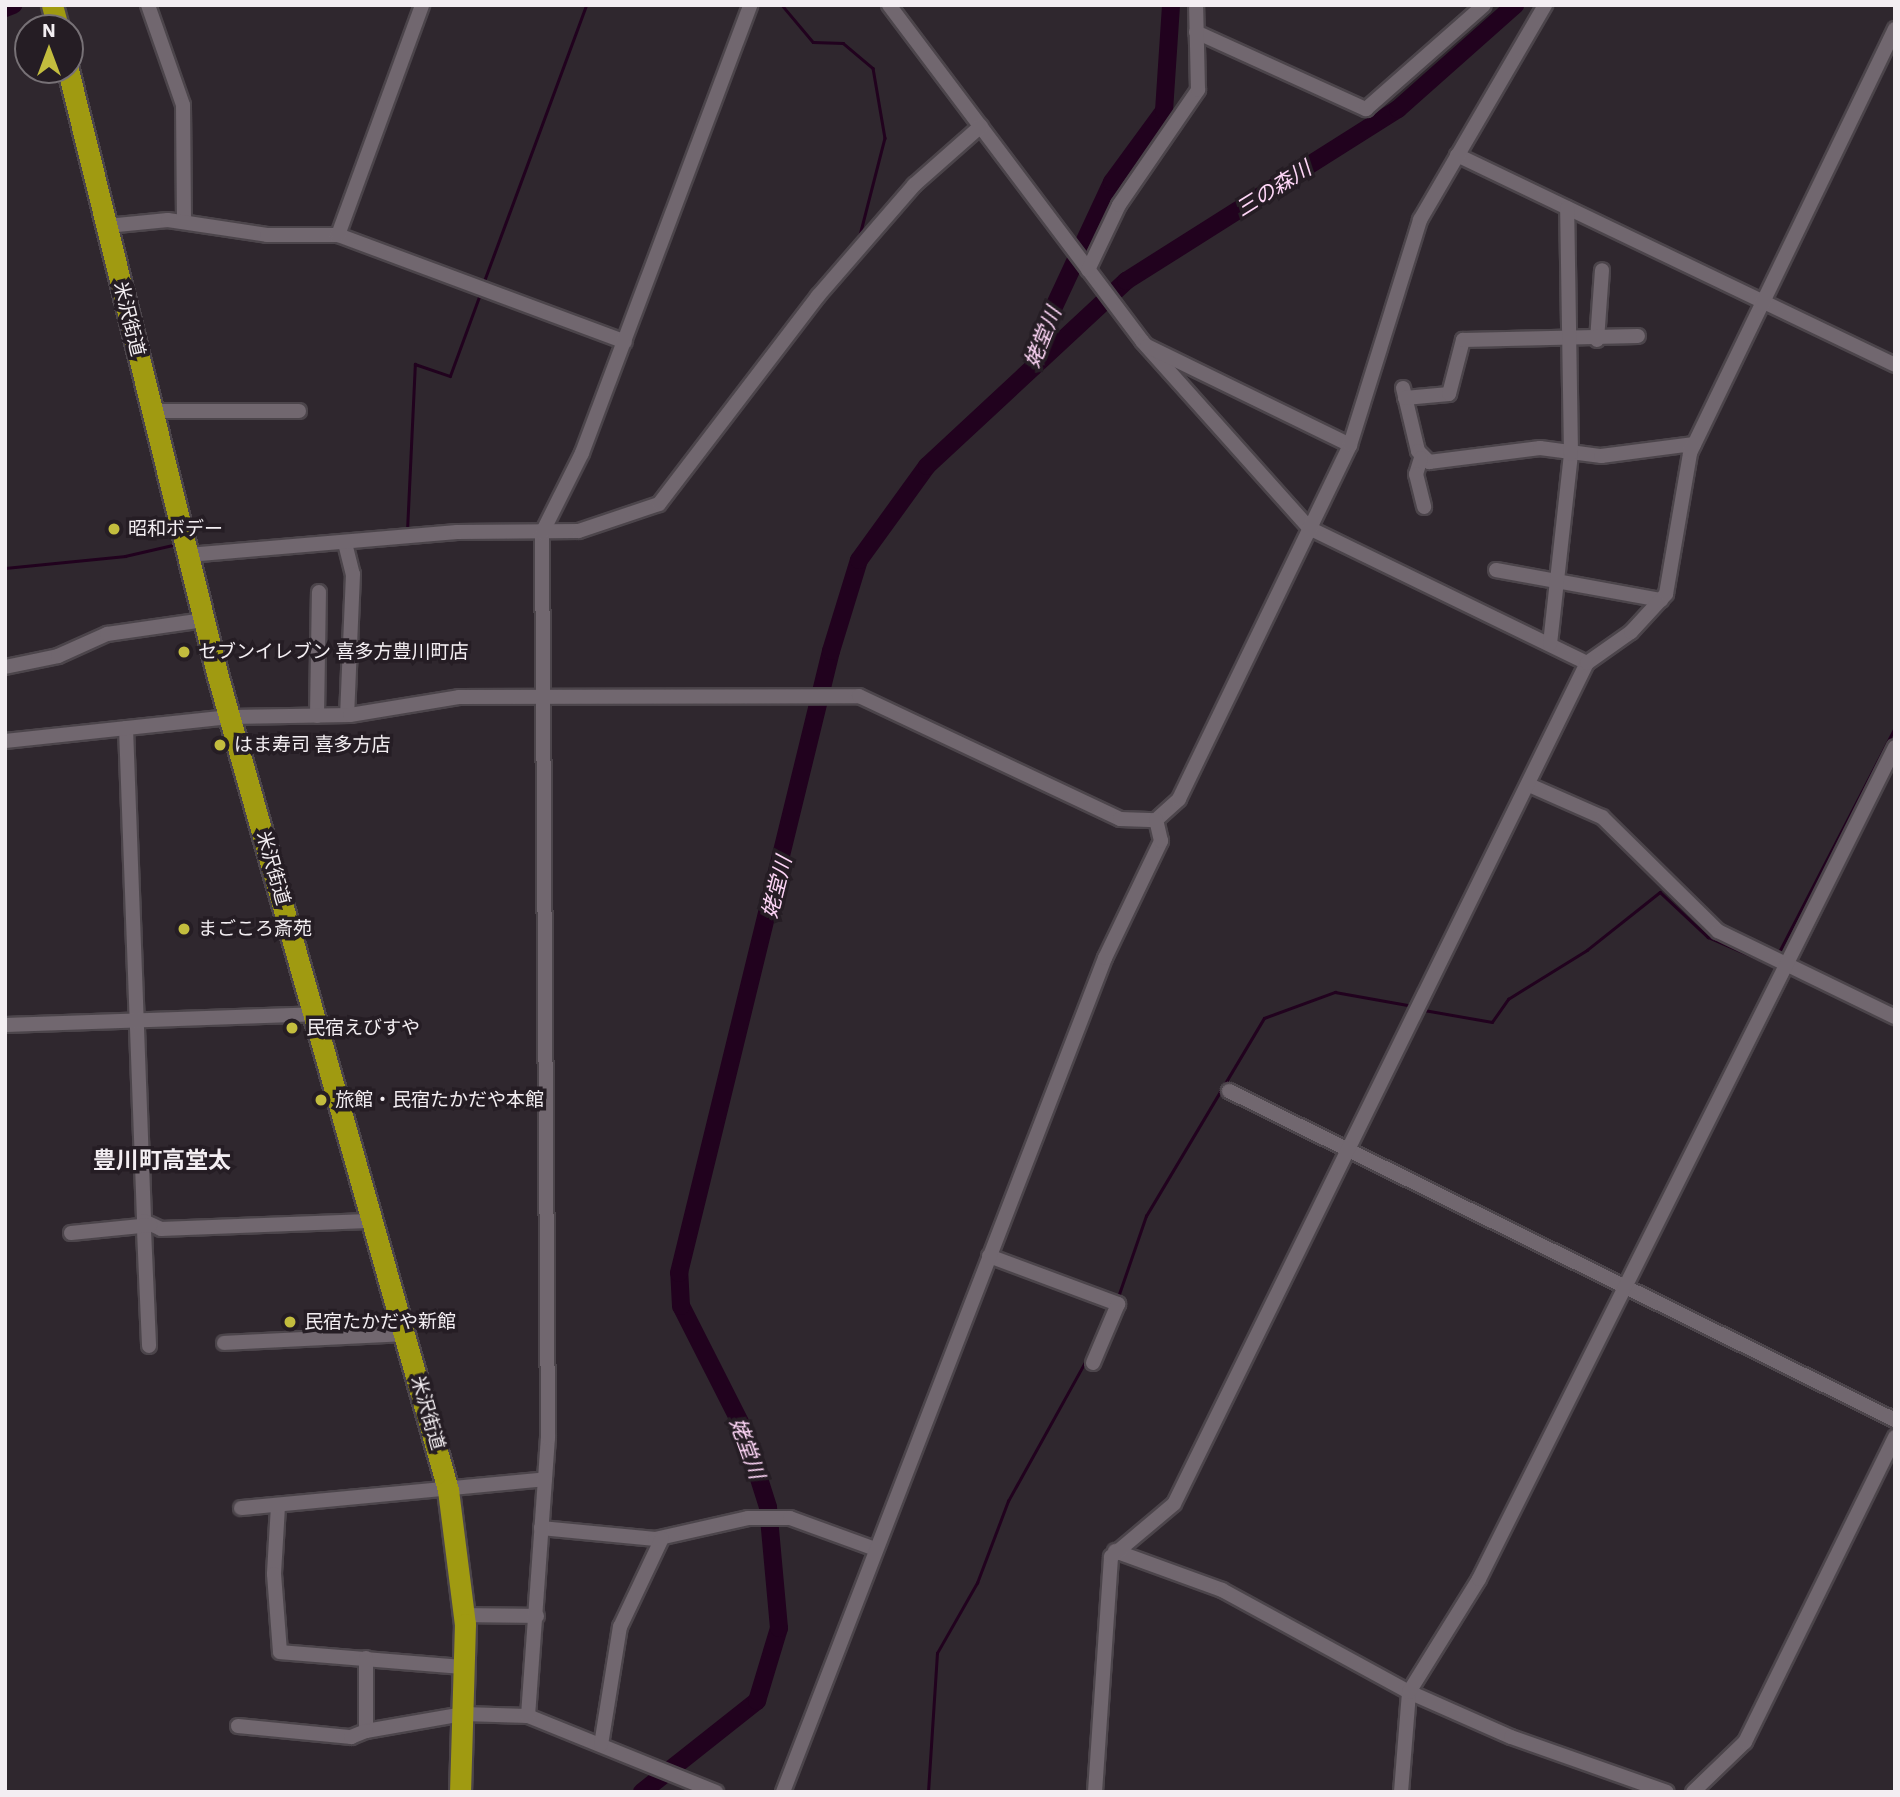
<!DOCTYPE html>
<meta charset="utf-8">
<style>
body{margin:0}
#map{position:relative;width:1900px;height:1797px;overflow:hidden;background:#2f272e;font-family:"IBM Plex Sans","Noto Sans JP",sans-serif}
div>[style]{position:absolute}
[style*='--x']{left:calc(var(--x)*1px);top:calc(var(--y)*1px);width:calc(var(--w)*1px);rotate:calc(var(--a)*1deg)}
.stream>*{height:2.5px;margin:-1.25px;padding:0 1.25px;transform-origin:1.25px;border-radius:1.25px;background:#21021e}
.river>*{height:18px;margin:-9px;padding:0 9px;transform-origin:9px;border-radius:9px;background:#21021e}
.roads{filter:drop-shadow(2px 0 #4c454b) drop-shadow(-2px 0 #4c454b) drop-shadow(0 2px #4c454b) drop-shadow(0 -2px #4c454b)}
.minor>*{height:14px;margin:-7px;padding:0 7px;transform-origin:7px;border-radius:7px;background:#71676f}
.highway>*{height:21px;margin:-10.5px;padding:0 10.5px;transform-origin:10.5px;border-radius:10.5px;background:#a09a11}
.dots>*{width:19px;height:19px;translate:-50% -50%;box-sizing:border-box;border:4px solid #251d24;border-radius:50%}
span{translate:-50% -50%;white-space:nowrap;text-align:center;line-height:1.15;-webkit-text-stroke:7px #251d24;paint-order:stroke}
.street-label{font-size:19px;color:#f3eef2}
.poi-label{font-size:19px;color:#f3eef2}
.left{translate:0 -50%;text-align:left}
.water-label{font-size:21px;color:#fed6f7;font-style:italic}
.quarter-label{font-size:23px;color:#f3eef2;font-weight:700}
.frame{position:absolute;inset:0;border:7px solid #f3eef2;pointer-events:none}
.north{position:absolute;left:14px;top:14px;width:70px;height:70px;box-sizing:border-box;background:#251d24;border:2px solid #777176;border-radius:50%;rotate:0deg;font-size:19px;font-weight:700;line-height:28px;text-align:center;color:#f3eef2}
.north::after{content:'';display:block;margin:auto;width:24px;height:32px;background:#c3bd3e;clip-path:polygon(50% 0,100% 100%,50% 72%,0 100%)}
</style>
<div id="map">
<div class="stream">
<div style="--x:782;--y:5;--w:48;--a:50"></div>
<div style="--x:813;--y:42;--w:30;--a:2"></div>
<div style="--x:843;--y:43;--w:39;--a:40"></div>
<div style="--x:873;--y:68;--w:71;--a:80.3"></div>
<div style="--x:885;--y:138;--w:104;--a:104.4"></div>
<div style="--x:483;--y:284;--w:297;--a:-69.7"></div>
<div style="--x:817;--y:287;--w:38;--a:-48"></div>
<div style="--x:752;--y:371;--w:23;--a:-50"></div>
<div style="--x:407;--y:531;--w:167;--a:-87.3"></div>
<div style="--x:415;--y:364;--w:37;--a:19"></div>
<div style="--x:450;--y:376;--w:87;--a:-69.9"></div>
<div style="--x:5;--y:568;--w:121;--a:-5.7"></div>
<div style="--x:125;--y:556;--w:53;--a:-13"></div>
<div style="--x:1778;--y:954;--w:255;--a:-62.7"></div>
<div style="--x:1424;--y:1010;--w:69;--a:10"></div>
<div style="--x:1492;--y:1022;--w:28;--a:-55"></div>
<div style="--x:1508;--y:999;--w:93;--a:-31.8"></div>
<div style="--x:1587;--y:950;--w:93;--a:-38.5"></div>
<div style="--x:1660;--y:892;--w:66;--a:43.2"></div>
<div style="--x:1708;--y:937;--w:70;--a:23.6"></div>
<div style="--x:1117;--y:1300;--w:89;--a:-71"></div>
<div style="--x:1146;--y:1216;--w:230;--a:-59.2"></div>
<div style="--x:1264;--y:1018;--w:76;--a:-20.1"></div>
<div style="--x:1335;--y:992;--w:79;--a:10.2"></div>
<div style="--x:928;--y:1792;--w:139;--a:-86.3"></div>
<div style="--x:937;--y:1653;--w:81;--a:-60.3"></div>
<div style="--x:977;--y:1583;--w:88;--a:-69.3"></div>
<div style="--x:1008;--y:1501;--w:167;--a:-61"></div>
</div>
<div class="river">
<div style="--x:5;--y:8;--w:9;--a:-21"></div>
<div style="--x:1033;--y:367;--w:43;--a:-73.7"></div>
<div style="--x:1045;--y:326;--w:159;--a:-65"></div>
<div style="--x:1112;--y:182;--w:88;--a:-53.8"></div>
<div style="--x:1164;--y:111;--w:106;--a:-86.2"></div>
<div style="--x:642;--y:1792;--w:147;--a:-38.4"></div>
<div style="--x:757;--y:1701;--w:76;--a:-73.2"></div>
<div style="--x:779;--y:1628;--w:121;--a:-95.2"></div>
<div style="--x:768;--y:1507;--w:83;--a:-107.6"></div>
<div style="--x:743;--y:1428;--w:137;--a:-116.9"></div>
<div style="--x:681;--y:1306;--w:33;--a:-93"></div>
<div style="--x:679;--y:1273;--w:640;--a:-76.27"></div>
<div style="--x:831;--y:651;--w:95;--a:-72.9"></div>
<div style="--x:859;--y:560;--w:116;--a:-54.1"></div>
<div style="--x:927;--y:466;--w:272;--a:-42.9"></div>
<div style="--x:1126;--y:281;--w:322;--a:-32.3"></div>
<div style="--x:1398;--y:109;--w:157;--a:-41.6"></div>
</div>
<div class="roads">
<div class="minor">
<div style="--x:148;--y:5;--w:106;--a:70.7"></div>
<div style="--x:183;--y:105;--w:114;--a:89.5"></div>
<div style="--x:889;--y:5;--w:421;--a:53"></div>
<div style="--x:1142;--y:341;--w:251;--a:48.2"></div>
<div style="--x:1309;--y:528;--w:309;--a:25.9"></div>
<div style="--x:1196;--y:32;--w:187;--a:24.4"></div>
<div style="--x:1366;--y:109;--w:157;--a:-41.4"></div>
<div style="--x:1457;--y:155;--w:486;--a:25.6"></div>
<div style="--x:107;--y:226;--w:61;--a:-5.6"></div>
<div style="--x:168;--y:220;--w:100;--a:8.6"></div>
<div style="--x:267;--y:235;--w:71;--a:0"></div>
<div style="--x:338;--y:235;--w:306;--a:20.4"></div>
<div style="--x:338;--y:235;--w:245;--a:-69.9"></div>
<div style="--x:1088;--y:270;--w:72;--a:-64.5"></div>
<div style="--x:1119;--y:205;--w:140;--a:-55.5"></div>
<div style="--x:1198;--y:90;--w:85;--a:-91.3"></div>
<div style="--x:1597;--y:340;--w:70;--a:-85.9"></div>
<div style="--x:1147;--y:346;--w:226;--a:26"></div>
<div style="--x:1403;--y:388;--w:65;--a:76.6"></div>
<div style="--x:1418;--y:451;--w:16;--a:45"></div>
<div style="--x:1429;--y:462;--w:112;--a:-7.2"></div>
<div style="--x:1540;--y:448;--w:62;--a:7.5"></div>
<div style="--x:1601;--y:456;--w:94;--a:-7.4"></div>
<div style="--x:1405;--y:398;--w:44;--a:-5.2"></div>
<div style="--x:1449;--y:394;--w:56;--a:-75.5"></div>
<div style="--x:1463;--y:340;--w:175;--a:-1.3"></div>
<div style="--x:152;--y:411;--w:147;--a:0"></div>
<div style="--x:1421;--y:458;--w:17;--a:107"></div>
<div style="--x:1416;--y:474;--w:34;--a:76"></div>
<div style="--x:345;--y:543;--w:32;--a:76"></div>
<div style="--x:353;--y:574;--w:141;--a:92.4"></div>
<div style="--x:188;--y:555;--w:270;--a:-4.9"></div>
<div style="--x:457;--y:532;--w:122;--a:-0.5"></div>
<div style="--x:579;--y:531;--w:84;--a:-18.6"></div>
<div style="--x:659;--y:504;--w:262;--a:-52.6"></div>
<div style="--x:818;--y:296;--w:147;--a:-49.1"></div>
<div style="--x:914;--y:185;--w:89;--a:-41.4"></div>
<div style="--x:1496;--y:570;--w:168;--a:10.3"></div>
<div style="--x:1550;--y:644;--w:191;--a:-83.7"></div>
<div style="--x:1571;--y:454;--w:246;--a:-90.9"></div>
<div style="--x:5;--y:667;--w:54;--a:-11.7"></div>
<div style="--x:58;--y:656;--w:54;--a:-24.2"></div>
<div style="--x:107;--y:634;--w:98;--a:-8.2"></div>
<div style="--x:317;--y:716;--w:124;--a:-89.1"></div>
<div style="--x:126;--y:728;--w:493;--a:87.9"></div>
<div style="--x:144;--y:1221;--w:19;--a:25"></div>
<div style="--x:161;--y:1229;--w:213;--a:-2.2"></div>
<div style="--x:5;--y:741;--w:226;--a:-6.1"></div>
<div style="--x:230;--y:717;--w:120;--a:-1"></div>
<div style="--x:350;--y:715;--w:110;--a:-9.4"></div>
<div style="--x:459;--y:697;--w:400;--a:-0.1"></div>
<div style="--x:859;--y:696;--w:289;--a:25.2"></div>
<div style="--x:1120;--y:819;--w:36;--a:2"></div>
<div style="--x:1156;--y:820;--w:31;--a:-42"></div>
<div style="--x:1179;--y:799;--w:393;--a:-64.2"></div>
<div style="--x:1350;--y:445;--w:236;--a:-72.7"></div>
<div style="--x:1420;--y:220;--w:249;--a:-59.8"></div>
<div style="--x:1529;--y:785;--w:80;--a:23.7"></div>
<div style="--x:1602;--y:817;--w:163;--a:44.5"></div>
<div style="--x:1718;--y:931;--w:197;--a:25.9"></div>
<div style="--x:5;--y:1025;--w:310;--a:-2"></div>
<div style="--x:1229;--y:1091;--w:743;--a:26.29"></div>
<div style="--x:144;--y:1230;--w:116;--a:87.5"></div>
<div style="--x:71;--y:1233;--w:80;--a:-5.7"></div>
<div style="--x:989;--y:1256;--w:138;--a:20.4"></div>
<div style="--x:1118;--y:1304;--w:64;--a:113"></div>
<div style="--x:224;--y:1343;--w:181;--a:-2.8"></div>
<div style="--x:278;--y:1506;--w:68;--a:93.4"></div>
<div style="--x:274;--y:1574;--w:78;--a:85.6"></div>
<div style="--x:280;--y:1652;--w:185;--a:4.7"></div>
<div style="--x:241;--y:1508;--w:305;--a:-5.4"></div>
<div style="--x:541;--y:1528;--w:115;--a:5.5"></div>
<div style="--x:655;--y:1539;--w:95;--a:-12.7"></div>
<div style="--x:748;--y:1518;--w:42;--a:0"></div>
<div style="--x:790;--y:1518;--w:90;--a:20"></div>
<div style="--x:1115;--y:1551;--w:114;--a:20"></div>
<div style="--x:1222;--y:1590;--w:213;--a:28.6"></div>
<div style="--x:1409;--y:1692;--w:111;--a:23.8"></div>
<div style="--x:1511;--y:1737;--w:165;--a:19.4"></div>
<div style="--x:464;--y:1615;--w:73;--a:0.8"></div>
<div style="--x:366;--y:1658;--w:73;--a:90"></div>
<div style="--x:366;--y:1731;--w:98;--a:-9.9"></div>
<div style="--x:463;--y:1714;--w:65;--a:1.8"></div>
<div style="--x:528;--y:1716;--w:203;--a:22"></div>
<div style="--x:528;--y:1716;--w:279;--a:-85.9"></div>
<div style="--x:548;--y:1438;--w:905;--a:-90.38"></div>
<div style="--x:542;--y:533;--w:89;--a:-63.4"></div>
<div style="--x:582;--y:453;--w:478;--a:-69.4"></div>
<div style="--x:238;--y:1726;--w:114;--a:5.6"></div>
<div style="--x:351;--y:1737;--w:16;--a:-22"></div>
<div style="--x:601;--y:1745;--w:120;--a:-80.9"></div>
<div style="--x:620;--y:1627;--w:98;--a:-64.7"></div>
<div style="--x:783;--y:1792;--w:894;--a:-68.89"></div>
<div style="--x:1105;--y:958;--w:130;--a:-64.4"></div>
<div style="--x:1161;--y:841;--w:22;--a:-103"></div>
<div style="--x:1095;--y:1792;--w:236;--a:-86.1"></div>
<div style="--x:1111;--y:1557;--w:82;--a:-40.1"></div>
<div style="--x:1174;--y:1504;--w:937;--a:-63.85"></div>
<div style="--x:1587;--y:663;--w:54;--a:-35.2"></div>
<div style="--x:1631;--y:632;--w:52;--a:-47.4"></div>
<div style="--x:1666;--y:594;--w:143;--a:-80.3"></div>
<div style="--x:1690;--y:453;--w:471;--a:-64.2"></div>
<div style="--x:1401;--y:1792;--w:100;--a:-85.4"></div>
<div style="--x:1409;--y:1692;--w:133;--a:-58.2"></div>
<div style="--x:1479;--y:1579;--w:930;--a:-63.43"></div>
<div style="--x:1693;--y:1792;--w:72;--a:-43.9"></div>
<div style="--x:1745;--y:1742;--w:340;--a:-63.8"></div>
</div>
<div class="highway">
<div style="--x:52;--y:5;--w:24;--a:75"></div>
<div style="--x:68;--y:70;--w:625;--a:76.12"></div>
<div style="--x:218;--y:677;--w:845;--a:74.2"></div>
<div style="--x:448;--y:1490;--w:135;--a:82.8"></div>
<div style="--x:465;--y:1624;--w:168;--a:91.7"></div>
</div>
</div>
<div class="dots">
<div style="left:114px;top:529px;background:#c3bd3e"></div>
<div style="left:184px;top:652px;background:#c3bd3e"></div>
<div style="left:220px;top:745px;background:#c3bd3e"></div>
<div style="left:184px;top:929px;background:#c3bd3e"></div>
<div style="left:292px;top:1028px;background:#c3bd3e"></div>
<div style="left:321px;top:1100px;background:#c3bd3e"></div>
<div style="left:290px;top:1322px;background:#c3bd3e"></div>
</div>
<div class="street-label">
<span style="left:129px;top:319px;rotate:76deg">米沢街道</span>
<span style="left:273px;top:868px;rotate:74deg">米沢街道</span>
<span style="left:428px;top:1413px;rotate:74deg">米沢街道</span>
</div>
<div class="poi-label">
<span class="left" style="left:128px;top:529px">昭和ボデー</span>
<span class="left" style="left:198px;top:652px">セブンイレブン 喜多方豊川町店</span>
<span class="left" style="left:234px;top:745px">はま寿司 喜多方店</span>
<span class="left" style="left:198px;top:929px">まごころ斎苑</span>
<span class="left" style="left:306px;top:1028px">民宿えびすや</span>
<span class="left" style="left:335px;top:1100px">旅館・民宿たかだや本館</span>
<span class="left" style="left:304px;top:1322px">民宿たかだや新館</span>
</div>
<div class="water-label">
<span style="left:1273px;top:188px;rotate:-32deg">三の森川</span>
<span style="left:1042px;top:337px;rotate:-68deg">姥堂川</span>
<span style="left:776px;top:887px;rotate:-76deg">姥堂川</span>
<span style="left:748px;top:1448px;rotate:70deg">姥堂川</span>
</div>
<div class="quarter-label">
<span style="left:162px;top:1159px">豊川町高堂太</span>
</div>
<div class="frame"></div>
<div class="north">N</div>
</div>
